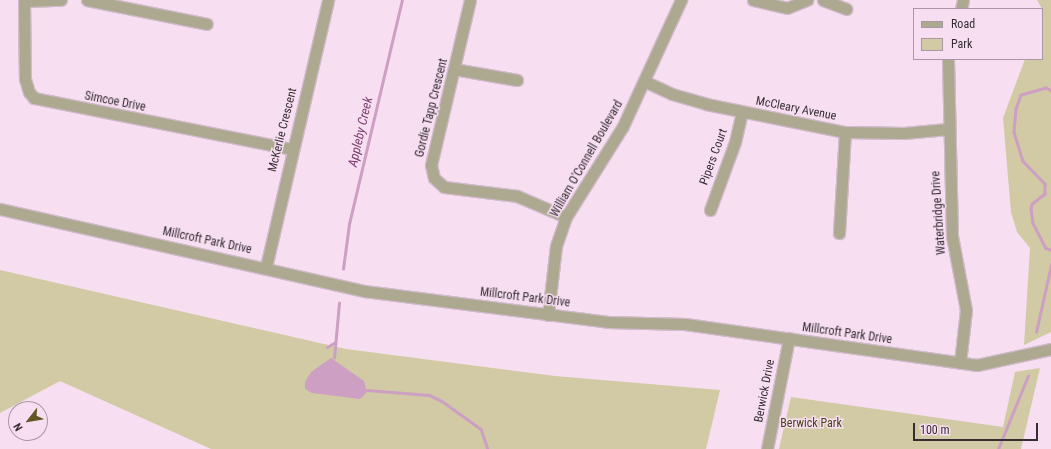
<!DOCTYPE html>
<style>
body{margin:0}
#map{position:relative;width:1051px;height:449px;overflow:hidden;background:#f7def1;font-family:"Roboto Condensed",sans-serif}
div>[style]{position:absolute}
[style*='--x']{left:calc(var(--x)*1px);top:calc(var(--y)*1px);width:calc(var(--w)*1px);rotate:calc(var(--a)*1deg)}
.green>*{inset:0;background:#d1caa4}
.water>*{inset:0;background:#cd9fc3}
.stream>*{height:2.5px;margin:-1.25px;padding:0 1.25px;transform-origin:1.25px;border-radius:1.25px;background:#cd9fc3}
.roads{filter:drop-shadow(1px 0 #d0bbcb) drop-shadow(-1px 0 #d0bbcb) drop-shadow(0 1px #d0bbcb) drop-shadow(0 -1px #d0bbcb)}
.minor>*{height:11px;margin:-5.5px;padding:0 5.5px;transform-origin:5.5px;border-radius:5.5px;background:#ada991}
span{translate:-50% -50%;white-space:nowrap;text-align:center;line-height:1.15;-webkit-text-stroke:3px #f7def1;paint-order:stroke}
.street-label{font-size:12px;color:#362d34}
.park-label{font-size:12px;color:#4b4318}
.water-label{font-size:13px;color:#793f6f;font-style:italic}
.legend{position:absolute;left:913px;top:8px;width:130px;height:52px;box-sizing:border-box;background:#f7def1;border:1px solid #aa97a5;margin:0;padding:5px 7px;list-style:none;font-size:12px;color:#362d34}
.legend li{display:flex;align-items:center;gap:8px;height:20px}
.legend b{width:20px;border:1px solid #aa97a5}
.north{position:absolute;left:8px;top:401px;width:40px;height:40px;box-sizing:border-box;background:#f7def1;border:1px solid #aa97a5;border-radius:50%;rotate:239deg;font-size:11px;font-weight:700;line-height:16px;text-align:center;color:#362d34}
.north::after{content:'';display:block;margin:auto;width:14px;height:18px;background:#615724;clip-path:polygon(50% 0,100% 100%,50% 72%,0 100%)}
.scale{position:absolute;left:913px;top:423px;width:125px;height:18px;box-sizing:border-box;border:2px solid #362d34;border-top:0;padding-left:5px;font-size:12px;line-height:14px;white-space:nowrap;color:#362d34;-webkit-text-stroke:3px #f7def1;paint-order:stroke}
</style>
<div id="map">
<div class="green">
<div style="clip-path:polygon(1037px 0,1051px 0,1051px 332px,1024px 345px,1030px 248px,1017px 232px,1011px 212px,1003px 118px,1025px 59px,1042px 59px,1042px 9px)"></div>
<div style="clip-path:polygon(0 270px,346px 349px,555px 376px,720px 390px,706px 449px,211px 449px,60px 381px,0 413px)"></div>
<div style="clip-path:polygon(1040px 368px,1021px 449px,779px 449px,791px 397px,1003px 427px,1015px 372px)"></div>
</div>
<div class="water">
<div style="clip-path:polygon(331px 358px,364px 381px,367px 392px,360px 399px,312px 393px,305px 389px,305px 382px,311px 372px)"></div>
</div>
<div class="stream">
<div style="--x:1051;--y:91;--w:6;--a:-149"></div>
<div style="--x:1046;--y:88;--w:26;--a:164"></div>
<div style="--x:1021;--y:95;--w:15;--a:110"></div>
<div style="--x:1016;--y:109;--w:23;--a:95"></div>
<div style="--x:1014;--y:132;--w:30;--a:73"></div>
<div style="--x:1023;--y:161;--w:32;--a:46"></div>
<div style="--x:1045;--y:184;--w:10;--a:90"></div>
<div style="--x:1045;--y:194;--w:16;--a:142"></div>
<div style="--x:1032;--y:204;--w:5;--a:101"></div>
<div style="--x:1031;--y:209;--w:14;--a:82"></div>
<div style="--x:1033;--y:223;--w:28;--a:63"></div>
<div style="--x:1046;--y:248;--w:5;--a:22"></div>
<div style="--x:343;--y:269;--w:45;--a:-82.4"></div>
<div style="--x:349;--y:224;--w:230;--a:-76.7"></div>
<div style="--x:1036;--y:332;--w:69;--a:-77.4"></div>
<div style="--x:327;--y:347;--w:8;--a:-30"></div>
<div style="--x:334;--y:358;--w:55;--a:-84.8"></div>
<div style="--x:367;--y:390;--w:62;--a:4.6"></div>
<div style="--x:429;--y:395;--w:14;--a:25"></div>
<div style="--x:442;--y:401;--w:48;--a:35.7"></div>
<div style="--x:481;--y:429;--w:21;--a:71"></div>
<div style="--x:998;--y:449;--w:79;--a:-67.7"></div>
</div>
<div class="roads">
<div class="minor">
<div style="--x:24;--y:0;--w:79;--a:89.3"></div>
<div style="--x:25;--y:79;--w:14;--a:73"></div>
<div style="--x:29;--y:92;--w:8;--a:50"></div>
<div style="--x:34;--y:98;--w:262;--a:11.2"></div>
<div style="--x:87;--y:0;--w:122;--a:11.3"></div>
<div style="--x:470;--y:0;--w:170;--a:103.3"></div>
<div style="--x:431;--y:165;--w:13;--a:77"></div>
<div style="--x:434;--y:178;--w:13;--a:42"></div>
<div style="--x:444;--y:187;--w:74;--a:7"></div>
<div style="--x:517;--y:196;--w:53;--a:23.2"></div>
<div style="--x:753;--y:0;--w:35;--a:13"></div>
<div style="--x:787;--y:8;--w:22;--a:-22"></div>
<div style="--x:823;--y:0;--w:25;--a:21"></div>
<div style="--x:24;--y:1;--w:37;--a:-2"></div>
<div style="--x:961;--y:9;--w:9;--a:-77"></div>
<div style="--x:948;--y:59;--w:177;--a:88.7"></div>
<div style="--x:952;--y:236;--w:75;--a:79.3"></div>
<div style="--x:966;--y:310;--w:53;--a:96.5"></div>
<div style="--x:454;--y:69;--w:64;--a:9.9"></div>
<div style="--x:644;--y:81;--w:31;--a:25"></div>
<div style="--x:672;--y:94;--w:35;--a:16"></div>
<div style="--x:706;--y:104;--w:142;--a:11.4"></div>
<div style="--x:845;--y:132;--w:59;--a:1"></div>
<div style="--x:904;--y:133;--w:44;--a:-5.2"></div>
<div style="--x:0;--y:209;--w:373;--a:12.7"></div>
<div style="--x:364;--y:291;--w:246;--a:7.2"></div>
<div style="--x:608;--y:322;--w:77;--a:1.5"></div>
<div style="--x:685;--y:324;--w:295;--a:8"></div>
<div style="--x:977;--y:365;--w:76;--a:-12.2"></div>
<div style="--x:710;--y:210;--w:72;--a:-69.8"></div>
<div style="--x:735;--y:142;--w:31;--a:-77"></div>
<div style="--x:839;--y:233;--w:101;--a:-86.6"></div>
<div style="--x:266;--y:267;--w:274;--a:-76.9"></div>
<div style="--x:548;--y:315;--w:69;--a:-83.4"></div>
<div style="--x:556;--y:246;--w:31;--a:-71"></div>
<div style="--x:566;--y:217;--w:107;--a:-57.9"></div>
<div style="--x:623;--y:126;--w:139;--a:-65.3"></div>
<div style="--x:767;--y:449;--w:113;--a:-78.8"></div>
</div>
</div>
<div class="street-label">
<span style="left:115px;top:102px;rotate:11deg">Simcoe Drive</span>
<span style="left:432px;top:108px;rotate:-76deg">Gordie Tapp Crescent</span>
<span style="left:796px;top:109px;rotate:11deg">McCleary Avenue</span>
<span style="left:283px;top:130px;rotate:-76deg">McKerlie Crescent</span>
<span style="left:714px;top:157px;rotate:-70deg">Pipers Court</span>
<span style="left:587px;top:159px;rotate:-60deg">William O'Connell Boulevard</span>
<span style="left:939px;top:213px;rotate:-94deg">Waterbridge Drive</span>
<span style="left:207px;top:241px;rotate:12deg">Millcroft Park Drive</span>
<span style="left:525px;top:298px;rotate:7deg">Millcroft Park Drive</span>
<span style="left:847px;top:334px;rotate:8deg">Millcroft Park Drive</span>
<span style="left:765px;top:391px;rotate:-79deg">Berwick Drive</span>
</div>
<div class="park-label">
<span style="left:811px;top:424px">Berwick Park</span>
</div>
<div class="water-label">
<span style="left:361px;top:132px;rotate:-77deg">Appleby Creek</span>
</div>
<ul class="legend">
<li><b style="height:5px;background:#ada991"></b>Road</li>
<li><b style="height:11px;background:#d1caa4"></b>Park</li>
</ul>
<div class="north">N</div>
<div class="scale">100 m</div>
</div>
